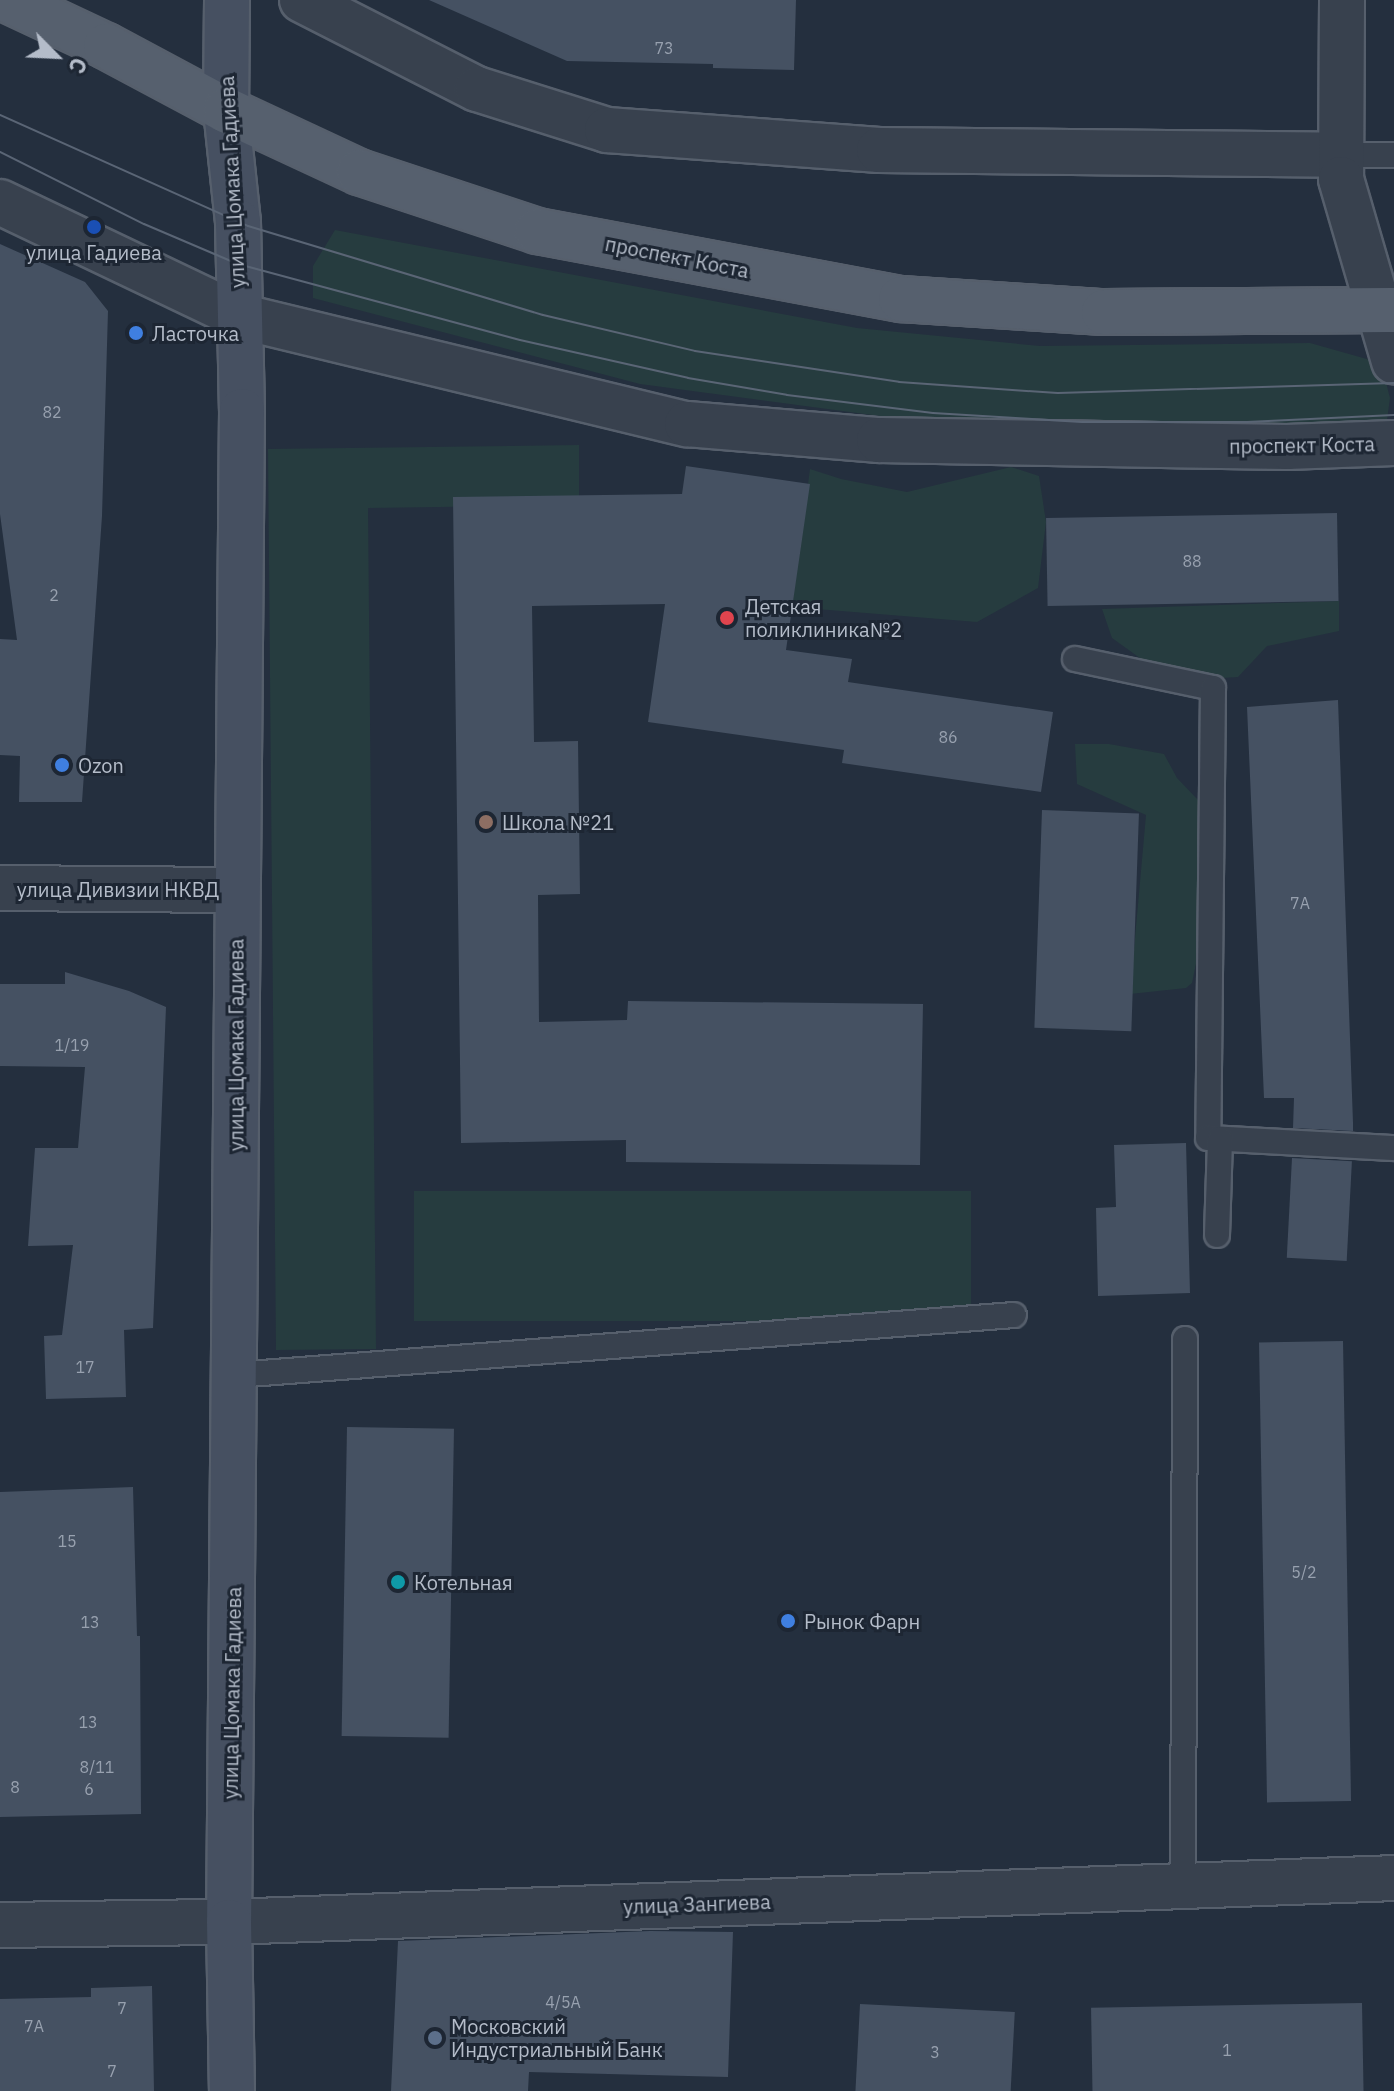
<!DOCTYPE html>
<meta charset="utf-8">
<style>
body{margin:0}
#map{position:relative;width:1394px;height:2091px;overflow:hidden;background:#242f3e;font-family:"IBM Plex Sans",sans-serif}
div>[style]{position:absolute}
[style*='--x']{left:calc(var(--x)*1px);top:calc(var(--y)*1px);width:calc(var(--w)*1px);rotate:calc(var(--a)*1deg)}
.green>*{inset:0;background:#263c3f;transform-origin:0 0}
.building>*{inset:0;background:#455162;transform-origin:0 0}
.roads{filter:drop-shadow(2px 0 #565f6c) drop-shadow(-2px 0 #565f6c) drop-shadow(0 2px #565f6c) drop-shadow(0 -2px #565f6c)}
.service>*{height:24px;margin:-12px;padding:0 12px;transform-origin:12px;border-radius:12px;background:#38414e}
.minor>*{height:44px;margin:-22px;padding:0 22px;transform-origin:22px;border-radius:22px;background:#38414e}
.secondary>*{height:44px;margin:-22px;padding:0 22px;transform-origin:22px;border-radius:22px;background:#465061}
.primary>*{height:44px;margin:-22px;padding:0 22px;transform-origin:22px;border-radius:22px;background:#56606e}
.tram>*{height:2px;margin:-1px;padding:0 1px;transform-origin:1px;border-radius:1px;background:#5a6575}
.dots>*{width:22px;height:22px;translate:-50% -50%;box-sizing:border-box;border:4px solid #1d2633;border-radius:50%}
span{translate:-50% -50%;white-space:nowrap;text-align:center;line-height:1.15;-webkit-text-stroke:6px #1d2633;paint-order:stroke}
.number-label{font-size:16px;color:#98a1af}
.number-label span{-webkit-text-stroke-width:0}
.street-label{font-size:20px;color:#b4bcc9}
.poi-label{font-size:20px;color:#b4bcc9}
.left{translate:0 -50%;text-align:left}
.north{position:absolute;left:16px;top:16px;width:80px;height:80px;-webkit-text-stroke:6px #1d2633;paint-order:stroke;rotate:114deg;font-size:22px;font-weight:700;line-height:32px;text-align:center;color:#b4bcc9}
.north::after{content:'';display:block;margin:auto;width:28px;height:36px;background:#b4bcc9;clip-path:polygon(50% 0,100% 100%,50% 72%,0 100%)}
</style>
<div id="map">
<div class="green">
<div style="clip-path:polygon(335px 230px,857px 328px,1040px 346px,1310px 343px,1381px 363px,1390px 398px,1386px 428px,947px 425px,640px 384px,313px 298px,313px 266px)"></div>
<div style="clip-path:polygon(579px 445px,579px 505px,368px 508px,376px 1349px,276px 1350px,268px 449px)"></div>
<div style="clip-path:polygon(1011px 467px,1039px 476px,1046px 522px,1038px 588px,977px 622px,792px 607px,810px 469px,841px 479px,907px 492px)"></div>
<div style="clip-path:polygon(1339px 601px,1339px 631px,1267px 646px,1238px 677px,1205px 679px,1151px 666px,1112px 638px,1102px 609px)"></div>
<div style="clip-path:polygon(1075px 744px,1109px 744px,1164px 754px,1177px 778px,1200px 802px,1199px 949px,1192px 983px,1186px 988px,1130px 994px,1146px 815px,1077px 784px)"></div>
<div style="left:414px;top:1191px;width:557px;height:130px"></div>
</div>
<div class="building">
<div style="clip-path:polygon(429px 0,796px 0,794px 70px,713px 68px,713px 64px,567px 61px)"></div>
<div style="clip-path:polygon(0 244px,85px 282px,108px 311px,102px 516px,82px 802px,19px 802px,20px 756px,0 755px,0 639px,17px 640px,0 514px)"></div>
<div style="clip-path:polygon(686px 466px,810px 484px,786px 650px,852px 659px,848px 682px,1053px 712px,1041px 792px,842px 763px,844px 750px,648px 722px,665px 604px,532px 606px,534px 742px,578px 741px,580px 894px,538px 895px,539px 1022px,627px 1020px,628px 1001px,923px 1004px,920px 1165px,626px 1162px,626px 1140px,461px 1143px,453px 497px,682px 494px)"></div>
<div style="left:1337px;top:513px;width:88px;height:291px;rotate:89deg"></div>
<div style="clip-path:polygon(1338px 700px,1353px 1123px,1353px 1131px,1293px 1128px,1294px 1098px,1264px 1098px,1247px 707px)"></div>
<div style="left:1042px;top:810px;width:97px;height:218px;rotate:2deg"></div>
<div style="clip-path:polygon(65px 972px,129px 991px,166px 1007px,153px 1328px,124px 1330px,126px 1397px,46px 1399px,44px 1336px,62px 1335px,73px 1245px,28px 1246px,35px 1148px,78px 1148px,85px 1067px,0 1066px,0 984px,65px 984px)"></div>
<div style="clip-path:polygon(1186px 1143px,1190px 1293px,1098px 1296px,1096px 1208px,1116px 1207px,1114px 1145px)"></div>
<div style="left:1292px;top:1158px;width:60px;height:100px;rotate:3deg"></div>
<div style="left:1343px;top:1341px;width:460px;height:84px;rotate:89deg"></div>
<div style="left:347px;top:1427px;width:107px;height:309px;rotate:1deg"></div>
<div style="clip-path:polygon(133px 1487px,137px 1636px,140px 1636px,141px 1814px,0 1817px,0 1492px)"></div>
<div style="clip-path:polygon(650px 1931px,733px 1932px,728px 2077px,529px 2072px,528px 2091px,391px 2091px,398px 1941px)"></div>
<div style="clip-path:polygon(152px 1986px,154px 2091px,0 2091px,0 1999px,91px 1997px,91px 1988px)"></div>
<div style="left:1362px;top:2003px;width:88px;height:271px;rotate:89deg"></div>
<div style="left:860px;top:2004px;width:155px;height:87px;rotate:3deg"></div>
</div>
<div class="roads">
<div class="service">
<div style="--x:1341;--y:155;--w:53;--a:0"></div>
<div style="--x:1075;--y:659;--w:141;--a:11.9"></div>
<div style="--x:1213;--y:688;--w:450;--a:90.6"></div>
<div style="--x:1208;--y:1138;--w:186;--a:3.1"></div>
<div style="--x:1217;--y:1235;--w:96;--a:-88.2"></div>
<div style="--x:236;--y:1375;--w:780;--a:-4.41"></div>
<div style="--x:1183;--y:1886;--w:547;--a:-89.79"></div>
</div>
<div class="minor">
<div style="--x:302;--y:0;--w:196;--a:27"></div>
<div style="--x:477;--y:89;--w:136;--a:17.5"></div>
<div style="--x:607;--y:130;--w:273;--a:4.2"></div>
<div style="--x:879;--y:150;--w:462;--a:0.6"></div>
<div style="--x:1342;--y:0;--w:179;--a:90.3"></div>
<div style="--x:1341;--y:179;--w:190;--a:73.8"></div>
<div style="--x:0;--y:202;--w:265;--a:25.5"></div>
<div style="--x:239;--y:316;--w:461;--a:13.6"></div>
<div style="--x:687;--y:424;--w:193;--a:4.8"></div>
<div style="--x:879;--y:440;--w:408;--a:1"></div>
<div style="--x:1287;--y:447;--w:107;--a:-2.1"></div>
<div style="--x:0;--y:888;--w:236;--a:0.5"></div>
<div style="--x:0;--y:1925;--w:229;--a:-0.8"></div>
<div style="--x:229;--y:1922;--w:1166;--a:-2.16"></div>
</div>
<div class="secondary">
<div style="--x:227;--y:0;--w:110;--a:90.5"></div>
<div style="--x:226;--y:110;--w:113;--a:83.9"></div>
<div style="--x:238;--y:222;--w:189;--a:88.8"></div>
<div style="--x:242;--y:411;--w:1511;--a:90.49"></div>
<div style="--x:229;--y:1922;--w:169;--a:89"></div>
</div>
<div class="primary">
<div style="--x:8;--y:0;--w:108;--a:25.1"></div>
<div style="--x:106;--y:46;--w:136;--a:28.1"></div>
<div style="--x:226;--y:110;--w:147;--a:25"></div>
<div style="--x:359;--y:172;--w:188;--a:18.3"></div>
<div style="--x:537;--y:231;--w:370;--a:10.6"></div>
<div style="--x:901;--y:299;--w:203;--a:3.7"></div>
<div style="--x:1104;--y:312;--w:290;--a:-0.4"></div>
</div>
</div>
<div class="tram">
<div style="--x:0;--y:115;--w:272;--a:24.1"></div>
<div style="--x:248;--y:226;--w:308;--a:16.8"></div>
<div style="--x:543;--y:315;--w:156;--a:13.3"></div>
<div style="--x:695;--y:351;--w:206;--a:8.6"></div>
<div style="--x:899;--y:382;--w:159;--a:4"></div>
<div style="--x:1058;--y:393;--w:336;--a:-1.7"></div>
<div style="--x:0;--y:152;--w:161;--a:26.6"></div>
<div style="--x:144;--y:224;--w:102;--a:23.1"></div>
<div style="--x:238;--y:264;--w:292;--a:15.1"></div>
<div style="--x:520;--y:340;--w:172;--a:12.7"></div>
<div style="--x:688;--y:378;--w:100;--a:9.7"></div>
<div style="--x:787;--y:395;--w:147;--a:7"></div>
<div style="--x:933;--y:413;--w:149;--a:3.5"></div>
<div style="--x:1082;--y:422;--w:165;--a:0"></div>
<div style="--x:1247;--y:422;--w:147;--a:-2.7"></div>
</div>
<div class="dots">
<div style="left:94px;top:227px;background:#1a4fb4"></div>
<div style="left:136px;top:333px;background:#3f7fe0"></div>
<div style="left:727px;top:618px;background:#e0444e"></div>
<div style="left:62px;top:765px;background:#3f7fe0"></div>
<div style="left:486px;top:822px;background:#8d6e63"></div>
<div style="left:398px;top:1582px;background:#0f9aa8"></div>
<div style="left:788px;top:1621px;background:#3f7fe0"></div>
<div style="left:435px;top:2038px;background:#5c6f8a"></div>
</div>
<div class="number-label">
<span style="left:664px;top:48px">73</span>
<span style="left:52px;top:412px">82</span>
<span style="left:1192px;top:561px">88</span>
<span style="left:54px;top:595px">2</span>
<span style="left:948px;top:737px">86</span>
<span style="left:1300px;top:903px">7А</span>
<span style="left:72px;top:1045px">1/19</span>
<span style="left:85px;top:1367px">17</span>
<span style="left:67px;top:1541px">15</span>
<span style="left:1304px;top:1572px">5/2</span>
<span style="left:90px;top:1622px">13</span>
<span style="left:88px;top:1722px">13</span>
<span style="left:97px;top:1767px">8/11</span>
<span style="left:15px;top:1787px">8</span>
<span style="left:89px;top:1789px">6</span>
<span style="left:563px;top:2002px">4/5А</span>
<span style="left:122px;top:2008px">7</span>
<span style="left:34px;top:2026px">7А</span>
<span style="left:1227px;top:2050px">1</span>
<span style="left:935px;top:2052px">3</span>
<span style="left:112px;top:2071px">7</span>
</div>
<div class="street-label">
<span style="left:232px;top:182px;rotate:-93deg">улица Цомака Гадиева</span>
<span style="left:677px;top:257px;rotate:11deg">проспект Коста</span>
<span style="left:1302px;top:445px;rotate:-1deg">проспект Коста</span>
<span style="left:118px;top:889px">улица Дивизии НКВД</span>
<span style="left:236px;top:1045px;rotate:-90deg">улица Цомака Гадиева</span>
<span style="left:232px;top:1693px;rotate:-89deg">улица Цомака Гадиева</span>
<span style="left:697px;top:1904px;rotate:-2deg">улица Зангиева</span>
</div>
<div class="poi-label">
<span style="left:94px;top:252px">улица Гадиева</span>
<span class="left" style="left:152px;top:333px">Ласточка</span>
<span class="left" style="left:745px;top:618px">Детская<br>поликлиника№2</span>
<span class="left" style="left:78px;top:765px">Ozon</span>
<span class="left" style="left:502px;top:822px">Школа №21</span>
<span class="left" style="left:414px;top:1582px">Котельная</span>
<span class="left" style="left:804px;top:1621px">Рынок Фарн</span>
<span class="left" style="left:451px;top:2038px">Московский<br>Индустриальный Банк</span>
</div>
<div class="north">С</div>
</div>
